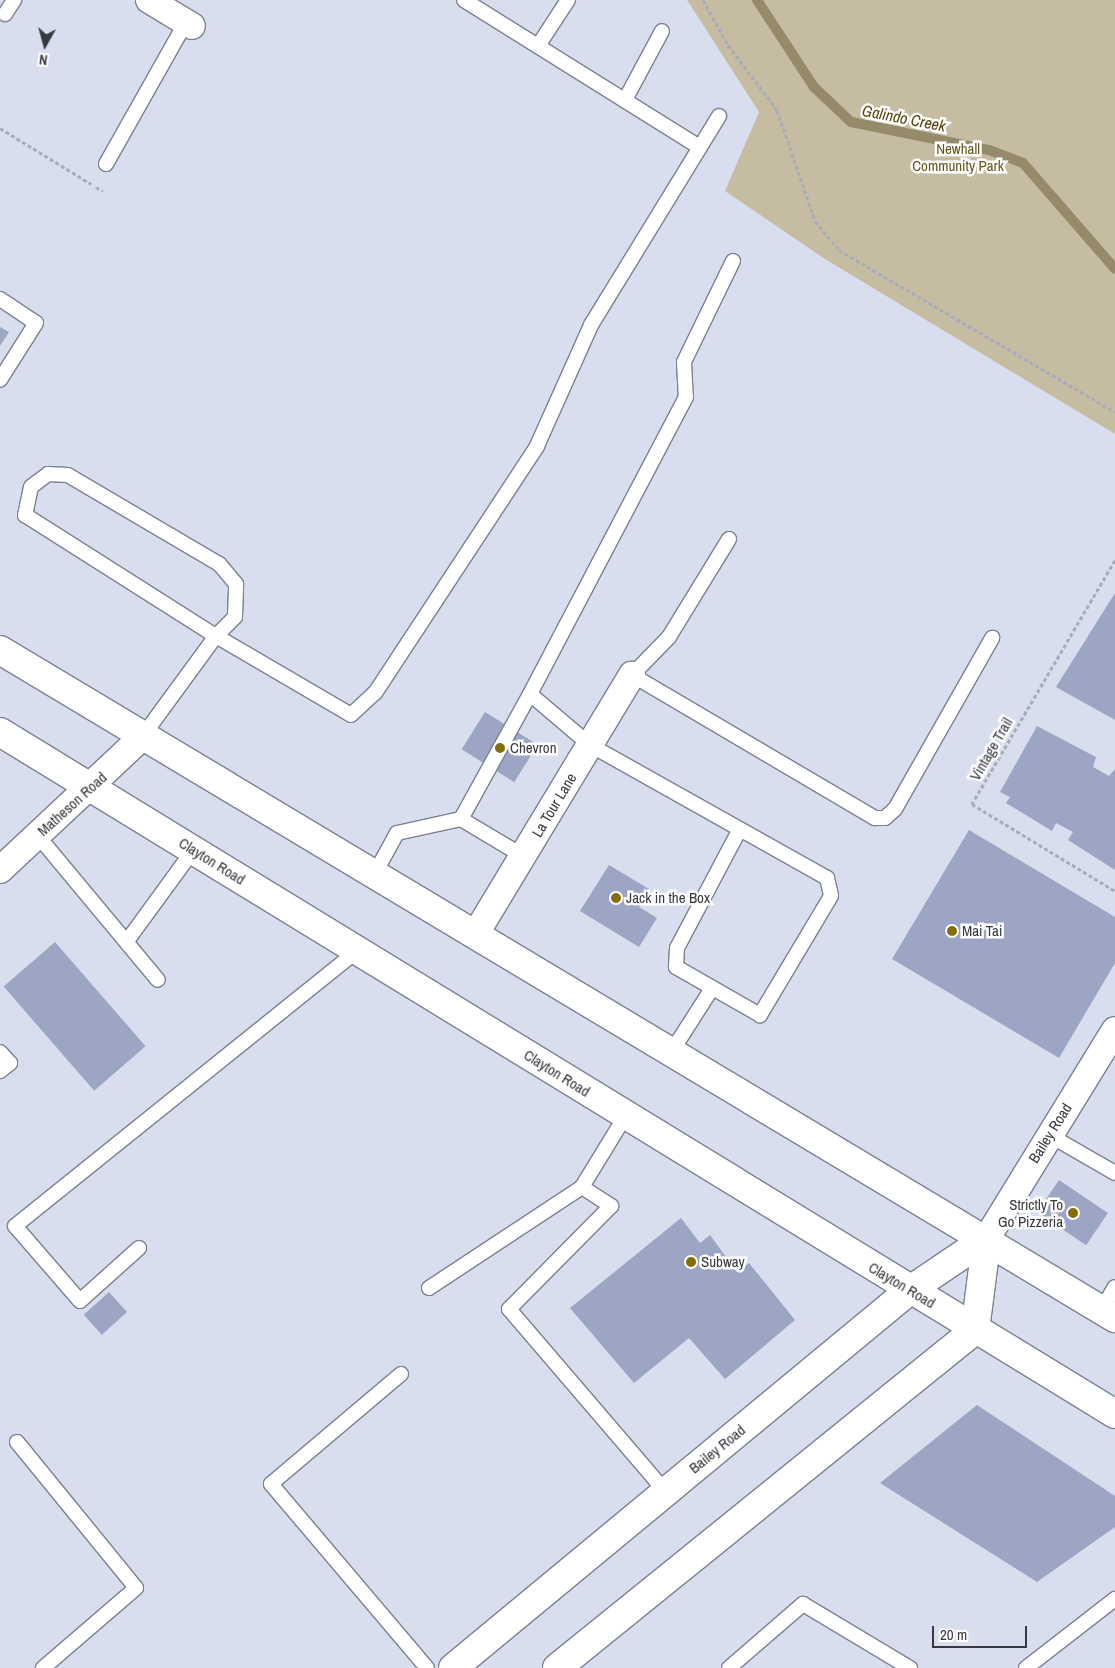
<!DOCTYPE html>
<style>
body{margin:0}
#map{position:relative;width:1115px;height:1668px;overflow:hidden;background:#d9deef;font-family:"Archivo Narrow",sans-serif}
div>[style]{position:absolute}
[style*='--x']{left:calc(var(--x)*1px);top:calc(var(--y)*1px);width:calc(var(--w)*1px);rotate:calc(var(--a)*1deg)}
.green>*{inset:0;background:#c5bca2}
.stream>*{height:10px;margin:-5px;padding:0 5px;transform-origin:5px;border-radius:5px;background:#958a6a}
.building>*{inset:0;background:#9da5c5;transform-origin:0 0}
.path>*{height:3px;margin-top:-1.5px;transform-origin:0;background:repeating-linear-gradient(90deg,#a8acba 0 4px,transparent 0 6.5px)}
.roads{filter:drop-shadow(1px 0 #7c8190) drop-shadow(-1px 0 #7c8190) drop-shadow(0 1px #7c8190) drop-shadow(0 -1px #7c8190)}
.lane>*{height:14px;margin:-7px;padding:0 7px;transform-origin:7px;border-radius:7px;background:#fff}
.street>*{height:26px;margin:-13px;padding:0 13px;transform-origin:13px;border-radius:13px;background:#fff}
.secondary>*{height:28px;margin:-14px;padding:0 14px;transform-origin:14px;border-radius:14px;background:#fff}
.primary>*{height:28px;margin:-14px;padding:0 14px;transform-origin:14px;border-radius:14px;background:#fff}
.dots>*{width:14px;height:14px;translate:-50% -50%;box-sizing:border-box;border:2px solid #fff;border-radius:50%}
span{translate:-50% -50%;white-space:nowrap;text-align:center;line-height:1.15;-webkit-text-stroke:5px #fff;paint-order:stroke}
.park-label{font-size:15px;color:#65541b}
.poi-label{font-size:15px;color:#373940}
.left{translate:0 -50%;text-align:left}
.right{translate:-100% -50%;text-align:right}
.street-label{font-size:15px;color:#373940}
.water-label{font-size:16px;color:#554406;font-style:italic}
.north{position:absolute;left:20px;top:20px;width:50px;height:50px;-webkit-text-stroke:4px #fff;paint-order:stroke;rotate:187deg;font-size:14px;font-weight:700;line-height:20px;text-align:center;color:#373940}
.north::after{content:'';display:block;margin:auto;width:18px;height:22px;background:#373940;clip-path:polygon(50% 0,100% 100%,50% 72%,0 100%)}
.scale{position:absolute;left:932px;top:1626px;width:95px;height:22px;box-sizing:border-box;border:2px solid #373940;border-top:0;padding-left:6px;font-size:15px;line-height:18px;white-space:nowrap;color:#373940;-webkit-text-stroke:4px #fff;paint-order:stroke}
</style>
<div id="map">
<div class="green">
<div style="clip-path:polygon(687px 0,1115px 0,1115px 434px,825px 259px,725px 191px,759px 112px)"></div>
</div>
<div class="stream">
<div style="--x:757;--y:0;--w:104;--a:56.8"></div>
<div style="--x:814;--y:87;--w:51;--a:43.4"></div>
<div style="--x:851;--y:122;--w:141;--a:11.5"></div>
<div style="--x:989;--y:150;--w:36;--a:21"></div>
<div style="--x:1023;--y:163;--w:140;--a:49"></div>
</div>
<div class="building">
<div style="clip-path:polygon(0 327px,9px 332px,0 346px)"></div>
<div style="clip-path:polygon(1115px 593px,1115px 720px,1056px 687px)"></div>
<div style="left:485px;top:712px;width:62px;height:44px;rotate:32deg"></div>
<div style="clip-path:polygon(1037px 726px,1096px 757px,1093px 767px,1109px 776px,1115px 769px,1115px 870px,1068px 840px,1073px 832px,1056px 823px,1052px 831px,1006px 803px,1010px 797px,1000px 792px)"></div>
<div style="clip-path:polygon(969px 830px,1115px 917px,1115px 963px,1059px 1058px,892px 959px)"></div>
<div style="clip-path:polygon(609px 865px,649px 889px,639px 907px,657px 918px,639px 947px,580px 911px)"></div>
<div style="left:55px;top:942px;width:138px;height:68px;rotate:49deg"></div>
<div style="left:1059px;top:1180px;width:59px;height:39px;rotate:34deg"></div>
<div style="clip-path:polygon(681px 1218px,700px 1243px,710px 1235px,737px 1272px,749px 1263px,795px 1320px,725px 1379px,689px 1338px,634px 1383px,570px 1308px)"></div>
<div style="left:109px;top:1292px;width:27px;height:34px;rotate:48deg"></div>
<div style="clip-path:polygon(977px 1405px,1115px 1496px,1115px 1527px,1037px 1582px,880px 1483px)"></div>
</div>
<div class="path">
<div style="--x:703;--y:0;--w:51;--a:60.9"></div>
<div style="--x:728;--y:45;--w:81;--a:53"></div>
<div style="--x:777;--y:110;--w:117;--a:71.1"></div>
<div style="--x:815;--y:221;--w:38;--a:50"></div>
<div style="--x:839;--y:250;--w:320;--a:30.4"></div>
<div style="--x:0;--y:128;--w:107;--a:31.6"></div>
<div style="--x:96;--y:187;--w:8;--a:30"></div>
<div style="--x:1115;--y:560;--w:283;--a:120.4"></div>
<div style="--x:972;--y:804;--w:167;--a:31.3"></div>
</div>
<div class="roads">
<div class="lane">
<div style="--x:464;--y:0;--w:277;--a:32"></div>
<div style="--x:5;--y:14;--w:17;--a:-57"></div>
<div style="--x:538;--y:46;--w:55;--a:-56.9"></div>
<div style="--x:625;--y:100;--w:78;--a:-61.8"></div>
<div style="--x:106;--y:164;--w:163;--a:-60.6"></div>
<div style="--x:733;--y:261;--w:112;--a:115.9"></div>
<div style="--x:684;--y:362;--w:35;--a:87"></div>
<div style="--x:686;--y:397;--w:335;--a:117.7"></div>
<div style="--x:530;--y:694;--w:79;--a:40.4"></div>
<div style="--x:590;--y:745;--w:272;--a:29.3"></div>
<div style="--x:827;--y:878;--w:18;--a:77"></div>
<div style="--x:831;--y:896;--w:139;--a:120.8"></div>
<div style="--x:760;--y:1015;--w:97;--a:-150.3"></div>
<div style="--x:676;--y:967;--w:19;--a:-87"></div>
<div style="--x:677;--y:948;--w:132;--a:-62.1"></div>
<div style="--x:0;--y:299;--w:43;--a:33.7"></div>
<div style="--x:36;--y:323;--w:67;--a:122.3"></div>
<div style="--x:729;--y:539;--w:115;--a:121.5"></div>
<div style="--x:669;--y:637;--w:53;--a:134.2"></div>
<div style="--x:632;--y:675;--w:282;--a:30.5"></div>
<div style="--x:875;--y:818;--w:10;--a:0"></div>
<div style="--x:885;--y:818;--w:13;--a:-42"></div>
<div style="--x:895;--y:809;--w:197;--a:-60.4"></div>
<div style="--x:142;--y:737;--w:125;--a:-53.8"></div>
<div style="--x:216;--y:636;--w:27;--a:-45"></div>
<div style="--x:235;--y:617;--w:33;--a:-88"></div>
<div style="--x:236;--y:584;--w:26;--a:-130"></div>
<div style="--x:219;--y:564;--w:175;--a:-149.5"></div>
<div style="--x:68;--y:475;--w:20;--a:-177"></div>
<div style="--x:48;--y:474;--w:21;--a:143"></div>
<div style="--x:31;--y:487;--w:29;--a:102"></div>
<div style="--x:25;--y:515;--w:226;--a:32.4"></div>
<div style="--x:216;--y:636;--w:156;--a:30.3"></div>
<div style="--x:351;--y:715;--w:33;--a:-43"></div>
<div style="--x:375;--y:693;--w:295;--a:-56.7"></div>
<div style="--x:537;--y:446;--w:133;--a:-65.9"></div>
<div style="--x:591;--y:325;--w:245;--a:-58.5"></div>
<div style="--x:461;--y:819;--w:72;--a:30.8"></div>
<div style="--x:38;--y:836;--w:187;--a:50.2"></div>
<div style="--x:374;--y:875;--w:48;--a:-61.3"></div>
<div style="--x:397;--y:833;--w:66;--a:-12.3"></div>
<div style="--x:461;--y:819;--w:143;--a:-61.1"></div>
<div style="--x:127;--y:941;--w:114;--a:-53.9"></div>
<div style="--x:672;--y:1051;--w:72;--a:-57.4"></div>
<div style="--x:0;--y:1052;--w:15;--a:48"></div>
<div style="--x:10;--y:1063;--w:13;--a:141"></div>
<div style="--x:1049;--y:1135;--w:76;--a:29.9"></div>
<div style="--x:582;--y:1187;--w:35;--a:33"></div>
<div style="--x:611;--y:1206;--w:145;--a:134.7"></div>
<div style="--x:509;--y:1309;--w:240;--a:49.4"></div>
<div style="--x:139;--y:1248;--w:79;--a:138.1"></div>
<div style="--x:80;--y:1301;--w:99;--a:-130.9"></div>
<div style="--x:15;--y:1226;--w:440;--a:-38.8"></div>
<div style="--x:429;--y:1288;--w:183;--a:-33.4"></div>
<div style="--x:582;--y:1187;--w:84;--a:-58.6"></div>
<div style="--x:1102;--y:1310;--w:26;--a:-61"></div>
<div style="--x:401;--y:1374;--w:170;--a:139.8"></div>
<div style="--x:271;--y:1484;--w:241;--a:49.7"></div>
<div style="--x:17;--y:1442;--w:188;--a:50.8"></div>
<div style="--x:136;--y:1588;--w:123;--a:139.3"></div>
<div style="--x:729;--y:1668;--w:98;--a:-40.9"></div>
<div style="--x:803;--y:1604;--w:125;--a:30.9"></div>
<div style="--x:1026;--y:1668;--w:113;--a:-37.8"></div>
</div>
<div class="street">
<div style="--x:149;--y:0;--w:50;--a:31.2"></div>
<div style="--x:0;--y:870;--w:195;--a:-43.1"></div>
<div style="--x:475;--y:935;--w:304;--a:-58.9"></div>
<div style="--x:987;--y:1238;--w:244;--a:-58.4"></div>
</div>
<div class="secondary">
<div style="--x:453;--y:1668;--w:593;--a:-39.6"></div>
<div style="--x:910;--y:1290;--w:93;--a:-34"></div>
<div style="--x:557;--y:1668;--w:538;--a:-38.96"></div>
<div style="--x:975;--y:1330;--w:93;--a:-82.6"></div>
</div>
<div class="primary">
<div style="--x:0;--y:650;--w:1300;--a:30.93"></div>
<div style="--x:0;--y:732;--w:1307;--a:31.45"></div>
</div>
</div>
<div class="dots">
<div style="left:500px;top:748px;background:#876c0a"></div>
<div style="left:616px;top:898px;background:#876c0a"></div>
<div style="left:952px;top:931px;background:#876c0a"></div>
<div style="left:1073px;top:1213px;background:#876c0a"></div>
<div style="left:691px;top:1262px;background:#876c0a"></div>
</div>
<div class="park-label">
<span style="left:958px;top:157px">Newhall<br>Community Park</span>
</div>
<div class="poi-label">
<span class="left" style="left:510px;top:748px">Chevron</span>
<span class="left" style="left:626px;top:898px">Jack in the Box</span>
<span class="left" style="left:962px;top:931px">Mai Tai</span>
<span class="right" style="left:1063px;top:1213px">Strictly To<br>Go Pizzeria</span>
<span class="left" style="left:701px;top:1262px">Subway</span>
</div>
<div class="street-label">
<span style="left:991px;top:749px;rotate:-60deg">Vintage Trail</span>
<span style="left:72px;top:804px;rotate:-42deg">Matheson Road</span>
<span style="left:554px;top:805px;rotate:-59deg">La Tour Lane</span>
<span style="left:212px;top:861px;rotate:32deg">Clayton Road</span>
<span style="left:557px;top:1073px;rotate:32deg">Clayton Road</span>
<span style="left:1050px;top:1133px;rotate:-58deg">Bailey Road</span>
<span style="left:902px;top:1285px;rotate:31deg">Clayton Road</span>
<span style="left:717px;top:1449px;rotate:-39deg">Bailey Road</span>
</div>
<div class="water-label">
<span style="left:904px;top:118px;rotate:11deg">Galindo Creek</span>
</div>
<div class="north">N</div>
<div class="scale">20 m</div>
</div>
